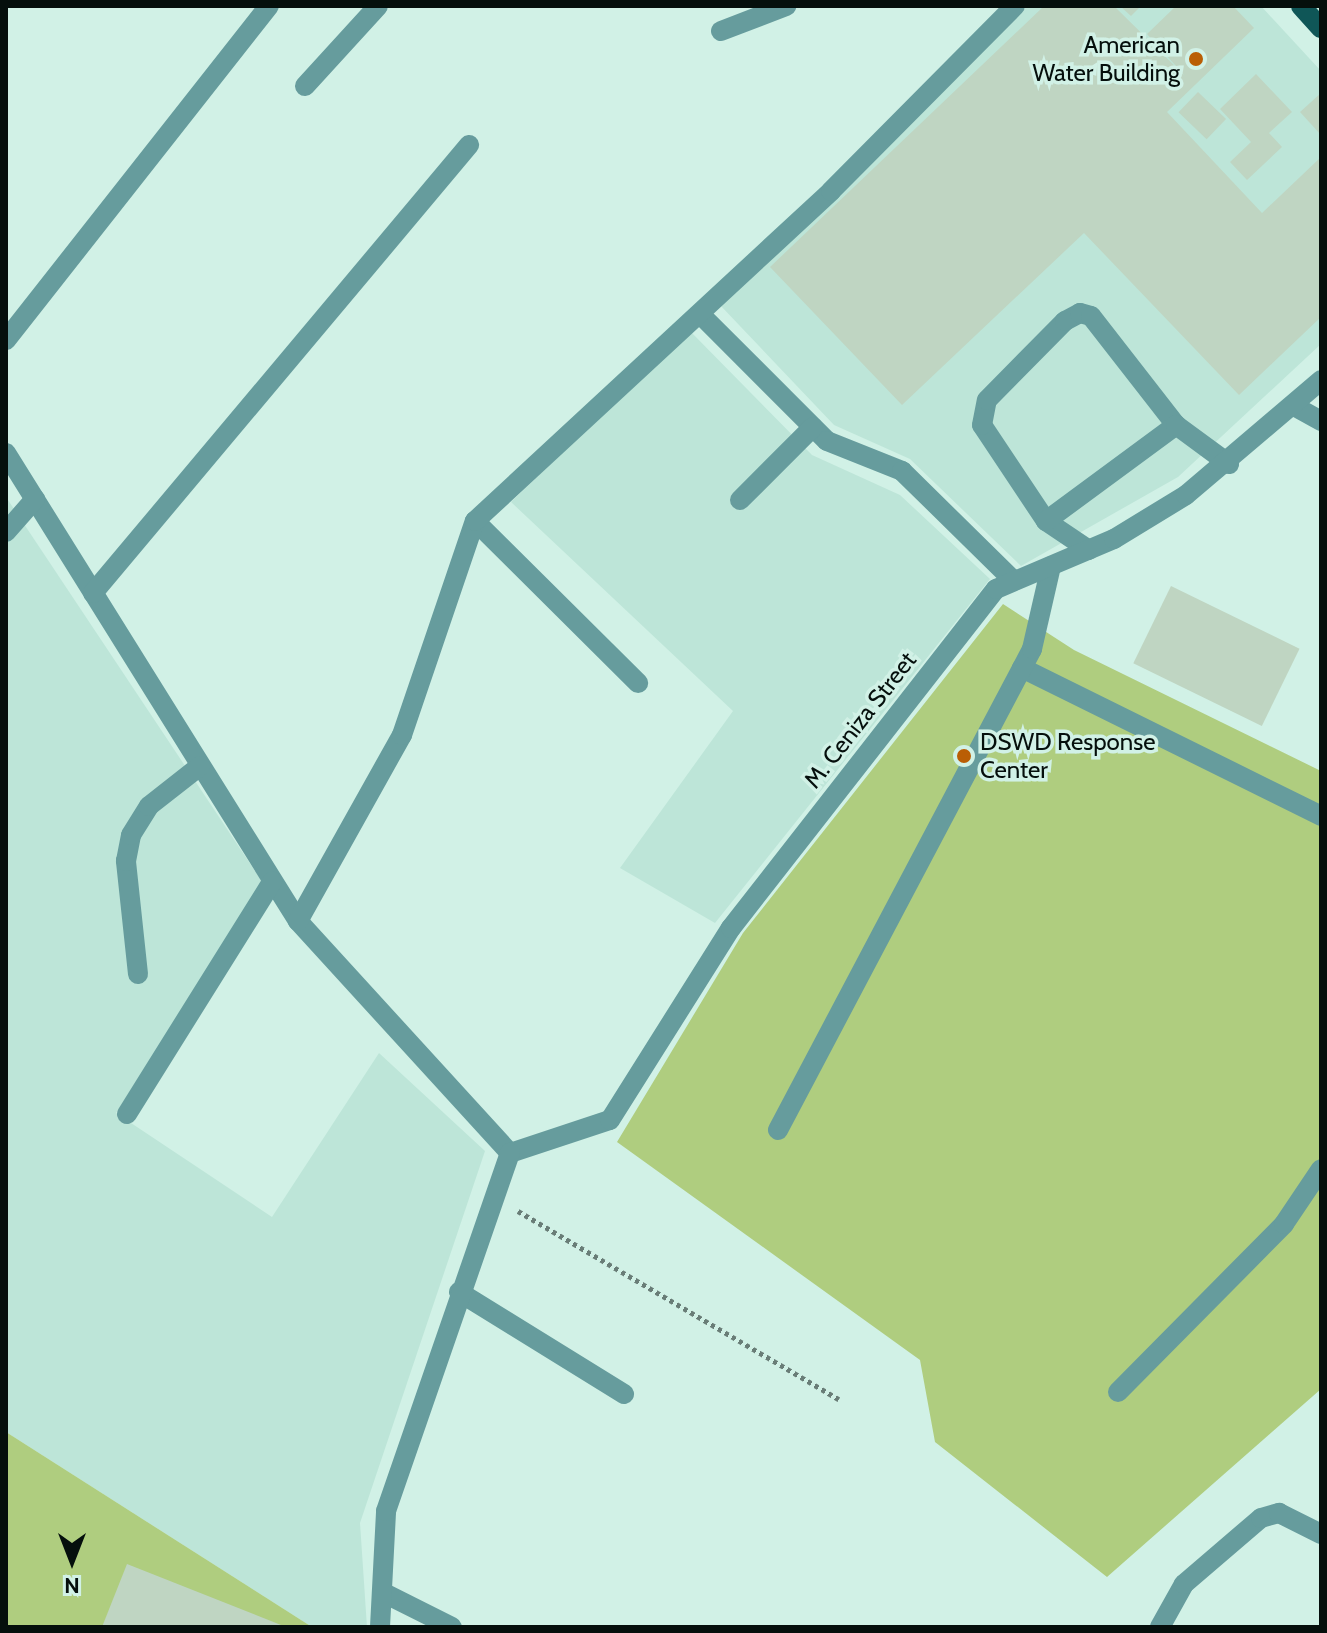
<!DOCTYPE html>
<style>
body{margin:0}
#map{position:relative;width:1327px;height:1633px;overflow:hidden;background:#d1f1e6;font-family:Cabin,sans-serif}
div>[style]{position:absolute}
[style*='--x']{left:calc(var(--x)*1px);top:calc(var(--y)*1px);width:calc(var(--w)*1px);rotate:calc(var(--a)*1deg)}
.built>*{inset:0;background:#bde5d8}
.green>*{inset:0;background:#afcd7f}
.building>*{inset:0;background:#bfd5c2;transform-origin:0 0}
.path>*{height:5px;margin-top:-2.5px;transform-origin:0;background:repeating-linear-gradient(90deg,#697d77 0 4px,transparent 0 8px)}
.minor>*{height:20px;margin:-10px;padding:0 10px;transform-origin:10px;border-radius:10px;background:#669c9d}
.major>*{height:20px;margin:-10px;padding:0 10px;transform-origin:10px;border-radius:10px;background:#0f5657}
.dots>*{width:22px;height:22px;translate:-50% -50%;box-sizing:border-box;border:4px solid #d1f1e6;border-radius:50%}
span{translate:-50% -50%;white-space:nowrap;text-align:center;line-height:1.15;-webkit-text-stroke:7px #d1f1e6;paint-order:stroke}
.poi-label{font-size:24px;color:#050f0c}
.right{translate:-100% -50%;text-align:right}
.left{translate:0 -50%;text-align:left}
.street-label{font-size:24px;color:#050f0c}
.frame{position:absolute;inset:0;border:8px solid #050f0c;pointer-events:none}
.north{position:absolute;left:32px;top:1521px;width:80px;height:80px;-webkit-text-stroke:6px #d1f1e6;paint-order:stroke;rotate:180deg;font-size:22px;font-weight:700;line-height:32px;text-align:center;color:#050f0c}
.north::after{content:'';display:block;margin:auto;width:28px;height:36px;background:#050f0c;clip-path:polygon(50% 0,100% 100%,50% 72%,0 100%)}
</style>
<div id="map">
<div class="built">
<div style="clip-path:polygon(1027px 6px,1261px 6px,1321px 71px,1321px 344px,1178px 477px,1021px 566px,910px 459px,834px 425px,720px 305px)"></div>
<div style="clip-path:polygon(690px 331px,812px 455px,900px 495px,990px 579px,715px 923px,620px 868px,733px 711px,511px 502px)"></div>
<div style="clip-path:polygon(6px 497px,263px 883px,116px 1113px,272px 1217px,379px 1053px,485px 1151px,360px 1523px,367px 1627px,312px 1627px,6px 1432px)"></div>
</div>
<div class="green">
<div style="clip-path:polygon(1003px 604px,1074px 650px,1321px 771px,1321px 1389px,1107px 1577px,935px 1442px,920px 1360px,617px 1142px,743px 933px)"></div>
<div style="clip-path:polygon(6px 1432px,312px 1627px,6px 1627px)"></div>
</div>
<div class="building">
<div style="clip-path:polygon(1044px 6px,1114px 6px,1185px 76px,1147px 34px,1176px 6px,1233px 6px,1254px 28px,1167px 112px,1262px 213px,1321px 157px,1321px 317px,1239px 395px,1084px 233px,902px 405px,770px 267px)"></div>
<div style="clip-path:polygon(1120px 6px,1141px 6px,1131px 16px)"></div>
<div style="clip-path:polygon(1256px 74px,1292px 112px,1269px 133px,1282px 147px,1247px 180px,1230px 162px,1251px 142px,1220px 109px)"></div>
<div style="left:1198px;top:92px;width:39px;height:28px;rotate:44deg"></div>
<div style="clip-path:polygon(1321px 93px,1321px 135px,1300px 112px)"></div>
<div style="left:1171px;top:586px;width:143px;height:86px;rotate:26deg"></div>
<div style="clip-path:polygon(127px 1564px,286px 1627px,102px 1627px)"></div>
</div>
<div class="path">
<div style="--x:518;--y:1211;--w:372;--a:30.4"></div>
</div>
<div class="minor">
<div style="--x:721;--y:31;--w:70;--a:-21"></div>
<div style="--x:305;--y:86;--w:108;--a:-47.6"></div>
<div style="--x:701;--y:315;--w:178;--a:45"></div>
<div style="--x:827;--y:441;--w:81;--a:21.8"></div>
<div style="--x:902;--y:471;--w:157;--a:44.5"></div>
<div style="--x:6;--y:340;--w:425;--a:-51.8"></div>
<div style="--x:1294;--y:406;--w:31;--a:29"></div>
<div style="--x:6;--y:453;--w:552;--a:58.04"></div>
<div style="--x:298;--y:921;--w:314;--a:47.6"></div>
<div style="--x:740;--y:500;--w:103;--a:-45"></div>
<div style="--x:475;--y:521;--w:230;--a:44.8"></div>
<div style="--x:1046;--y:521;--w:115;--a:-123.7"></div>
<div style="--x:982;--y:425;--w:25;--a:-79"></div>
<div style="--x:987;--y:400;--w:111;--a:-45.4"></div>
<div style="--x:1065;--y:321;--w:17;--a:-28"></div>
<div style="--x:1080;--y:313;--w:11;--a:15"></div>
<div style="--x:1091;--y:316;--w:138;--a:52.1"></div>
<div style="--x:6;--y:532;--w:44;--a:-48.7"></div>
<div style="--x:1089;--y:550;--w:52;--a:-146"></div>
<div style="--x:1046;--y:521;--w:162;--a:-36.4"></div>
<div style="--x:1176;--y:425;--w:66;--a:36.3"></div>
<div style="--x:93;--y:593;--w:585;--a:-49.99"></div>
<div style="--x:1022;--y:668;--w:334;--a:26.3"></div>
<div style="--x:298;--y:921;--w:213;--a:-60.8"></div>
<div style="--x:402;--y:735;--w:226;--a:-71.2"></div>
<div style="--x:475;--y:521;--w:485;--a:-42.8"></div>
<div style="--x:831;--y:191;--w:261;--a:-45.2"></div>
<div style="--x:138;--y:974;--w:114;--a:-96.1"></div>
<div style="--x:126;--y:861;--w:26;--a:-79"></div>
<div style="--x:131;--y:835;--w:34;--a:-58"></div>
<div style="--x:149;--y:806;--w:65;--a:-38.1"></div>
<div style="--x:127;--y:1114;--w:274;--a:-58"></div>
<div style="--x:778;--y:1130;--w:544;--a:-62.16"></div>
<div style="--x:1032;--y:649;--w:85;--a:-77.1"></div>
<div style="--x:510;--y:1153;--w:105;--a:-18.3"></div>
<div style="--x:610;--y:1120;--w:227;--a:-57.8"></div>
<div style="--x:731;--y:928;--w:430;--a:-52"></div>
<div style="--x:996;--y:589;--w:128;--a:-23"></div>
<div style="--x:1114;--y:539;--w:84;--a:-31.4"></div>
<div style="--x:1186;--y:495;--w:177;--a:-40.4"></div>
<div style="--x:459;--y:1292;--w:194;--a:31.7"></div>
<div style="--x:1118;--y:1392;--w:236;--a:-45.3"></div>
<div style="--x:1284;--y:1224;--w:66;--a:-56.1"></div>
<div style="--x:382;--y:1592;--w:78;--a:26.6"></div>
<div style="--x:380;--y:1627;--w:116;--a:-87"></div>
<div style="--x:386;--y:1511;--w:379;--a:-70.9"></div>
<div style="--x:1160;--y:1627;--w:49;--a:-60.8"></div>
<div style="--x:1184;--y:1584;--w:101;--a:-40.6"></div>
<div style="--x:1261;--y:1518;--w:19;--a:-16"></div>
<div style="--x:1279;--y:1513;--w:47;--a:26.6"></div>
</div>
<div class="major">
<div style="--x:1301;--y:6;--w:30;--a:48"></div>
</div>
<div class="dots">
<div style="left:1196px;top:59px;background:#ba5e05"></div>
<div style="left:964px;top:756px;background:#ba5e05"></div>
</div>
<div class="poi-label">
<span class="right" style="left:1180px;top:59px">American<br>Water Building</span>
<span class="left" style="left:980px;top:756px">DSWD Response<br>Center</span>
</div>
<div class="street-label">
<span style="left:860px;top:720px;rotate:-52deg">M. Ceniza Street</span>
</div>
<div class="frame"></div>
<div class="north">N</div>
</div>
